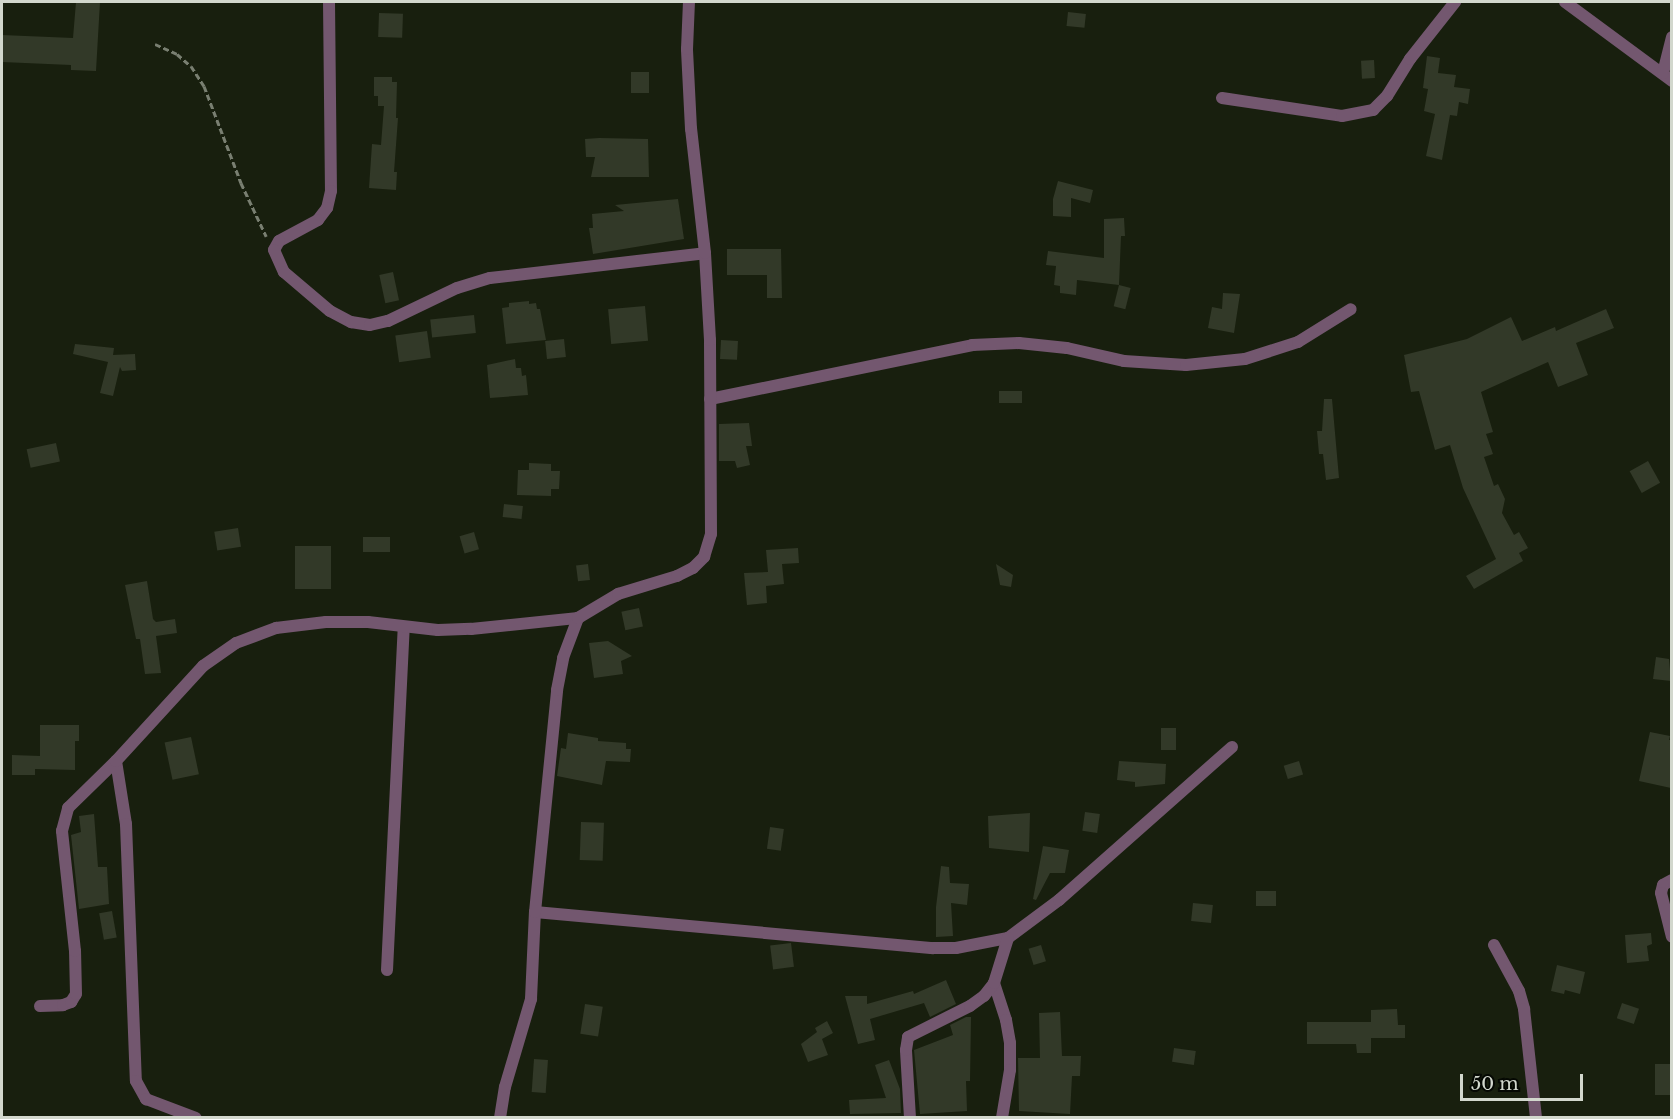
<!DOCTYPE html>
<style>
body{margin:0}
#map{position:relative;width:1673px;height:1119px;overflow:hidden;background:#181f0e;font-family:"Libre Baskerville",serif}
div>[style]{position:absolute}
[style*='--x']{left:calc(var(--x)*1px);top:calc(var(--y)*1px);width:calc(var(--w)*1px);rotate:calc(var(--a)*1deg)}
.building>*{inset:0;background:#323928;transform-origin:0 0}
.path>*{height:3px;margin-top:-1.5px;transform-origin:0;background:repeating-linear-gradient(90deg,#797f71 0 6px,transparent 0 9px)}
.street>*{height:12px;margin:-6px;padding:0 6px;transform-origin:6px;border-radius:6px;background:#73576f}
span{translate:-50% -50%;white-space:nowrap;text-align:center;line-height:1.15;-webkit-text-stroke:6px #050803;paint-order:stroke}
.frame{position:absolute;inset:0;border:3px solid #d2d7cd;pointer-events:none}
.scale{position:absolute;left:1460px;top:1074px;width:123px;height:27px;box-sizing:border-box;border:3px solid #d2d7cd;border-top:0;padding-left:8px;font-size:18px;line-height:21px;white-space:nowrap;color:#d2d7cd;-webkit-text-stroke:4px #050803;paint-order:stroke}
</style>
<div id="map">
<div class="building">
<div style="clip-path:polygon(76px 2px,100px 2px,96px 71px,71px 70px,71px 65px,2px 62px,2px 35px,73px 38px)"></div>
<div style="left:1068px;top:12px;width:18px;height:14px;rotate:6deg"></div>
<div style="left:379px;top:13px;width:24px;height:24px;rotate:2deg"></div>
<div style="clip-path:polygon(1427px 56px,1440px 58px,1438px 73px,1456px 75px,1454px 87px,1470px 89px,1468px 104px,1459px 102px,1457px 116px,1450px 115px,1442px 160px,1426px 156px,1435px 114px,1424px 111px,1428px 89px,1423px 88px)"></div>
<div style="left:1374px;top:60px;width:18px;height:13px;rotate:87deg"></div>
<div style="left:631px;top:72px;width:18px;height:21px"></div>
<div style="clip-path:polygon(374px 77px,392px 77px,392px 82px,397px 82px,396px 118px,398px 118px,394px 172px,397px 172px,396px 190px,369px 188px,372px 144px,381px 145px,384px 106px,378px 106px,378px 96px,374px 96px)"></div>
<div style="clip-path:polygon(599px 138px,648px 139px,649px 177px,591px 177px,595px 157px,586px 157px,585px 139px)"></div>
<div style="clip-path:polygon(1058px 181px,1093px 190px,1090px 203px,1071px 198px,1071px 217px,1053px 216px,1053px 199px)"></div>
<div style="clip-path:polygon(678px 199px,684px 239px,593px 254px,589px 228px,593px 228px,592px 214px,624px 211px,615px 205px)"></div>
<div style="clip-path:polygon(1124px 218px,1125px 236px,1121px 236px,1119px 285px,1077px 280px,1076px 295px,1060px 293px,1060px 286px,1054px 285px,1056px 266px,1046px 265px,1048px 251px,1104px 258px,1104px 219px)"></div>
<div style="clip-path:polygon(727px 249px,781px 249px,782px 298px,767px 298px,767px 275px,727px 275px)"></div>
<div style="left:393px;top:272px;width:29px;height:14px;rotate:78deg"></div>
<div style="left:1119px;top:285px;width:12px;height:22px;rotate:14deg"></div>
<div style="clip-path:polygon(1223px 293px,1240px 294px,1234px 333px,1208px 328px,1212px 307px,1222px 309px)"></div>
<div style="clip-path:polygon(529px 301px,529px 304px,536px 303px,537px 309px,540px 309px,546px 340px,506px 344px,502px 308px,509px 307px,509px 303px)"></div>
<div style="left:645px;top:306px;width:35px;height:37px;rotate:85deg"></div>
<div style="clip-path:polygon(1606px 309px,1614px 328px,1576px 343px,1588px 375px,1558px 387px,1548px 362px,1481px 392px,1493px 432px,1486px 434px,1493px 454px,1484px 457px,1494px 486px,1498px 484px,1505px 499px,1502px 513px,1514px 535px,1519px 532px,1528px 548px,1519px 553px,1523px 561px,1474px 589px,1466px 576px,1496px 559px,1463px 488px,1450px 445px,1435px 450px,1419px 391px,1411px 392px,1404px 355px,1467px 339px,1511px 317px,1522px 341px,1555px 327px,1556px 331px)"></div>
<div style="left:474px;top:315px;width:18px;height:44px;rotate:84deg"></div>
<div style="left:427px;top:331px;width:27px;height:32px;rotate:82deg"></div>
<div style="left:564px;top:339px;width:18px;height:19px;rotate:84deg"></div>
<div style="left:721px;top:340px;width:17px;height:19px;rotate:3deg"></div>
<div style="clip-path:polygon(75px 344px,114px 348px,113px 355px,135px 354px,136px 370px,122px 371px,120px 367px,113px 396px,100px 393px,108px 362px,73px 354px)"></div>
<div style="clip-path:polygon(515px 359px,516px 368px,521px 368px,522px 376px,526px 375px,528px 395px,490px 398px,487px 365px)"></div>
<div style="left:1022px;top:391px;width:12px;height:23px;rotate:90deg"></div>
<div style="clip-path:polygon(1324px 399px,1332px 399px,1339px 478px,1326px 480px,1323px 454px,1319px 454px,1317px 431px,1322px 431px)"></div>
<div style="clip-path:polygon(749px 423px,752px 446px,746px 446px,750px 465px,737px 468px,735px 461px,719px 461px,719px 424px)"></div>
<div style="left:56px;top:443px;width:19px;height:30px;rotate:78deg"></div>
<div style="left:1648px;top:461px;width:25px;height:21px;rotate:61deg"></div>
<div style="clip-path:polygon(529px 463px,551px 464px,551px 471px,560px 471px,559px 489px,551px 489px,551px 496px,517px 495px,518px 470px,529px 470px)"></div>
<div style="left:504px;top:504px;width:19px;height:13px;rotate:6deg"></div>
<div style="left:238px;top:528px;width:19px;height:24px;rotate:81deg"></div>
<div style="left:474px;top:532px;width:18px;height:15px;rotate:74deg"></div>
<div style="left:363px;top:537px;width:27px;height:15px"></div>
<div style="left:295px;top:546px;width:36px;height:43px"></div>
<div style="clip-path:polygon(798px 548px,799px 563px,782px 564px,784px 584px,766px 586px,767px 603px,747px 605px,744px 573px,768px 572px,766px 550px)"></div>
<div style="left:588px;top:564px;width:16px;height:12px;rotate:83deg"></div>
<div style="clip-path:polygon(996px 564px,1013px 575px,1011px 587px,1000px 585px)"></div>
<div style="clip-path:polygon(147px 581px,153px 619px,156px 622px,175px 619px,177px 633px,156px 636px,161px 673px,145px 674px,140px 639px,136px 639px,125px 585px)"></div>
<div style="left:639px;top:608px;width:19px;height:18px;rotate:78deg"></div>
<div style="clip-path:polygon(608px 641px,632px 656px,621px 661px,623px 674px,594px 678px,589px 643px)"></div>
<div style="clip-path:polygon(1656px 657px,1669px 659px,1671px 681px,1653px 679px)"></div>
<div style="clip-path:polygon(40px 725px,79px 725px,79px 741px,75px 741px,75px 770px,35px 769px,35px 775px,12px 775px,12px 755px,40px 756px)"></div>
<div style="left:1161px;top:728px;width:15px;height:22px"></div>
<div style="clip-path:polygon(1650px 732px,1670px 736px,1669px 740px,1671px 740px,1671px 788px,1639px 781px)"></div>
<div style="clip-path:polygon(568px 733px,598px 738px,598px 741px,626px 743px,626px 749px,631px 749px,630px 762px,606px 761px,602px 785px,557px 776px,561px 748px,566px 749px)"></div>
<div style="left:191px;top:737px;width:38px;height:27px;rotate:78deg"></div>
<div style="clip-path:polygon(1119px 761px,1166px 764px,1165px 784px,1135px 787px,1135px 782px,1117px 780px)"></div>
<div style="left:1299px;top:761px;width:14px;height:16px;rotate:73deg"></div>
<div style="left:1085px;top:812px;width:15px;height:19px;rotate:8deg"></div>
<div style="clip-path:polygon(1030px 813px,1029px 852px,989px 848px,988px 816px)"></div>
<div style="clip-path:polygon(94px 814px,98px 867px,107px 867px,109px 904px,79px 909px,71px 835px,81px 832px,79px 816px)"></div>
<div style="left:581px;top:822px;width:23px;height:38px;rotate:2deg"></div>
<div style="left:770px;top:827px;width:14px;height:22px;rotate:8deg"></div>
<div style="clip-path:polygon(1043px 846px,1069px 850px,1065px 873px,1050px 873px,1036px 900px,1033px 899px)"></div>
<div style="clip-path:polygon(941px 866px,949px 867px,950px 883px,969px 884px,967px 905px,951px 903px,953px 936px,936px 937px,936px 907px)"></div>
<div style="left:1256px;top:891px;width:20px;height:15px"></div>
<div style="left:1193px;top:903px;width:20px;height:18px;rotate:6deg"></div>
<div style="left:112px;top:911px;width:27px;height:13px;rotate:80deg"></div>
<div style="clip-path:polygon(1651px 933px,1652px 944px,1647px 946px,1649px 961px,1627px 963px,1625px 935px)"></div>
<div style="left:791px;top:943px;width:24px;height:21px;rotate:83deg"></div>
<div style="left:1041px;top:945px;width:17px;height:13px;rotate:73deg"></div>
<div style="clip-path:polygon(1557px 965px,1585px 972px,1580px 994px,1565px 990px,1564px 994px,1551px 991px)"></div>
<div style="clip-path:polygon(946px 980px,956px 1004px,930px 1017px,924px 1003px,870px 1019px,875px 1040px,858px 1044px,845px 996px,867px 996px,867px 1004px,913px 991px,914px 994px)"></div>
<div style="left:1622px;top:1003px;width:18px;height:16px;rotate:19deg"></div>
<div style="left:585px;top:1004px;width:18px;height:30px;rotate:9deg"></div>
<div style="clip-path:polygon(1397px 1009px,1398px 1025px,1405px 1025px,1405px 1038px,1371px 1038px,1371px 1053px,1357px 1053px,1356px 1044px,1307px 1044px,1307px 1022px,1371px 1022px,1371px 1010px)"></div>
<div style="clip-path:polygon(1060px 1012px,1062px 1056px,1081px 1056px,1080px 1076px,1072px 1076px,1070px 1114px,1019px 1111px,1018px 1058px,1040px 1058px,1039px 1013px)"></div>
<div style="clip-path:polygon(966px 1017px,971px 1017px,970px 1081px,966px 1081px,967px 1111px,920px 1114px,914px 1050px,953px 1035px,950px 1025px)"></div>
<div style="clip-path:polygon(827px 1021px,833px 1033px,822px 1039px,828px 1055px,808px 1062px,801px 1044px,817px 1032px,815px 1028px)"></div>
<div style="left:1174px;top:1048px;width:22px;height:14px;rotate:8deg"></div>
<div style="left:534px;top:1059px;width:14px;height:33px;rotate:4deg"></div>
<div style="clip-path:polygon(889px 1060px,900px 1089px,901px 1113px,850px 1114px,849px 1100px,886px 1098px,875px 1065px)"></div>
<div style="left:1655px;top:1064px;width:16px;height:31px"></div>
</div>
<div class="path">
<div style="--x:155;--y:44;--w:24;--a:24"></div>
<div style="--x:177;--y:54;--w:18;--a:41"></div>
<div style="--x:191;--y:66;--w:24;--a:57"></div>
<div style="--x:204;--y:86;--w:104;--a:69.1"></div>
<div style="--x:241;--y:183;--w:59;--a:64.7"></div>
</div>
<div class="street">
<div style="--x:329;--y:2;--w:189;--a:89.4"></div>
<div style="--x:331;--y:191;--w:17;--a:103"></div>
<div style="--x:327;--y:208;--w:15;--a:127"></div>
<div style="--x:318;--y:220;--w:44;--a:151.7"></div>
<div style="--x:279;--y:241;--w:10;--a:119"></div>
<div style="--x:274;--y:250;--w:24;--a:66"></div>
<div style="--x:284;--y:272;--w:60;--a:40.3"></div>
<div style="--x:330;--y:311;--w:24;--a:28"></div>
<div style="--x:351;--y:322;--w:19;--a:9"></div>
<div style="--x:370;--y:325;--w:18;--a:-13"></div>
<div style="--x:388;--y:321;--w:76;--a:-25.6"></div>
<div style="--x:457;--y:288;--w:34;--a:-17"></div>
<div style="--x:490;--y:278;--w:216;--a:-6.6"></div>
<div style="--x:1565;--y:2;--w:133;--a:36.4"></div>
<div style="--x:1663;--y:73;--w:37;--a:-76"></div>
<div style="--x:1222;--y:98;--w:121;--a:8.5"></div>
<div style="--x:1342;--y:116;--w:32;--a:-11"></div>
<div style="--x:1373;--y:110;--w:20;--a:-45"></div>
<div style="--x:1387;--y:96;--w:44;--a:-58.1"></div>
<div style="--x:1410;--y:59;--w:73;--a:-51.7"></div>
<div style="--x:710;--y:399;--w:268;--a:-11.6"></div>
<div style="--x:972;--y:345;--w:47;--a:-2.4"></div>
<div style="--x:1019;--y:343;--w:48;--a:5.9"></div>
<div style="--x:1067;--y:348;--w:58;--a:12.8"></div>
<div style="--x:1124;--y:361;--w:62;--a:3.7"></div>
<div style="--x:1186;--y:365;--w:59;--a:-5.8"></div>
<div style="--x:1245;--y:359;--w:56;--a:-17.8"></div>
<div style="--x:1298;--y:342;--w:62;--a:-31.9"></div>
<div style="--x:116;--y:761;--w:64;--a:81"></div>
<div style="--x:126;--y:824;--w:257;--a:87.8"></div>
<div style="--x:136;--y:1081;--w:21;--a:61"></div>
<div style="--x:146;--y:1099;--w:53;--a:20.8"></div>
<div style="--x:1672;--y:880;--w:10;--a:151"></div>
<div style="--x:1663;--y:885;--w:8;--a:104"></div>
<div style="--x:1661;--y:893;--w:45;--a:76"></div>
<div style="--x:535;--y:912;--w:400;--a:5.2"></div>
<div style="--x:933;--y:948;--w:23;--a:0"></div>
<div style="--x:956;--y:948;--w:53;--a:-10.9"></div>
<div style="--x:1008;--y:938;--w:64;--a:-36.7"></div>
<div style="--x:1059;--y:900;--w:231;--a:-41.5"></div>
<div style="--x:1494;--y:945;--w:52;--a:61.5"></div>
<div style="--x:1519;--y:991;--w:19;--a:74"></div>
<div style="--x:1524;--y:1009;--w:110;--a:83.7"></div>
<div style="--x:387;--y:970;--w:343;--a:-87.2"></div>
<div style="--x:994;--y:983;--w:39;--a:72"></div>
<div style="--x:1006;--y:1020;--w:23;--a:80"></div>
<div style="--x:1010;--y:1043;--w:27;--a:90"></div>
<div style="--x:1010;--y:1070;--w:49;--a:99.5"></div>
<div style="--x:40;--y:1006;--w:23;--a:-2"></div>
<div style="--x:63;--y:1005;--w:9;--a:-21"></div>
<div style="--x:71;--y:1002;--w:9;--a:-58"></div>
<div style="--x:76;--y:994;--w:43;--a:-91.3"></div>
<div style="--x:75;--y:951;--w:121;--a:-96.2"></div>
<div style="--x:62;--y:831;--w:24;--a:-75"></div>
<div style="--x:68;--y:808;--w:67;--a:-44.4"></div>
<div style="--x:116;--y:761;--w:129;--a:-47.5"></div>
<div style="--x:203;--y:666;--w:40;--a:-34.9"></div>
<div style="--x:236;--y:643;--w:43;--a:-20.6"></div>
<div style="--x:276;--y:628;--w:50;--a:-6.8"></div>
<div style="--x:326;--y:622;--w:42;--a:0"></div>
<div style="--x:368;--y:622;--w:70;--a:6.5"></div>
<div style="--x:438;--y:630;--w:33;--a:-2"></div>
<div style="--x:471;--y:629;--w:108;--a:-5.9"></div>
<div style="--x:500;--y:1118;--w:31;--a:-81"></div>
<div style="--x:505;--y:1087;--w:92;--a:-73.5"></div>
<div style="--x:531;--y:999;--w:87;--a:-87.4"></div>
<div style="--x:535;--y:912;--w:223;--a:-84.3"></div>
<div style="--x:557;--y:690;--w:33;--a:-79"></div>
<div style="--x:563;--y:658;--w:43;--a:-69.4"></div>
<div style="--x:578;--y:618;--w:47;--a:-31"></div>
<div style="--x:618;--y:594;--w:62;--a:-17"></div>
<div style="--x:677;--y:576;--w:18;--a:-27"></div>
<div style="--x:693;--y:568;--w:16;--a:-45"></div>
<div style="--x:704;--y:557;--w:24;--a:-73"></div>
<div style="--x:711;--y:534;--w:194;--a:-90.3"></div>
<div style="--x:710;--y:340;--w:87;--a:-93.3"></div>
<div style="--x:705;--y:253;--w:125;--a:-96.4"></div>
<div style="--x:691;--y:129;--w:80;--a:-92.9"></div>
<div style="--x:687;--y:49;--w:47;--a:-87.6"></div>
<div style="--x:910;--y:1118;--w:68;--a:-93.4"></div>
<div style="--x:906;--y:1050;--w:13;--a:-81"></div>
<div style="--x:908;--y:1037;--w:69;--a:-26.6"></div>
<div style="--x:970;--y:1006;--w:17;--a:-36"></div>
<div style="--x:984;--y:996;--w:16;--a:-52"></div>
<div style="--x:994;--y:983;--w:47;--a:-72.7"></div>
</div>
<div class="frame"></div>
<div class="scale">50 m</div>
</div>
